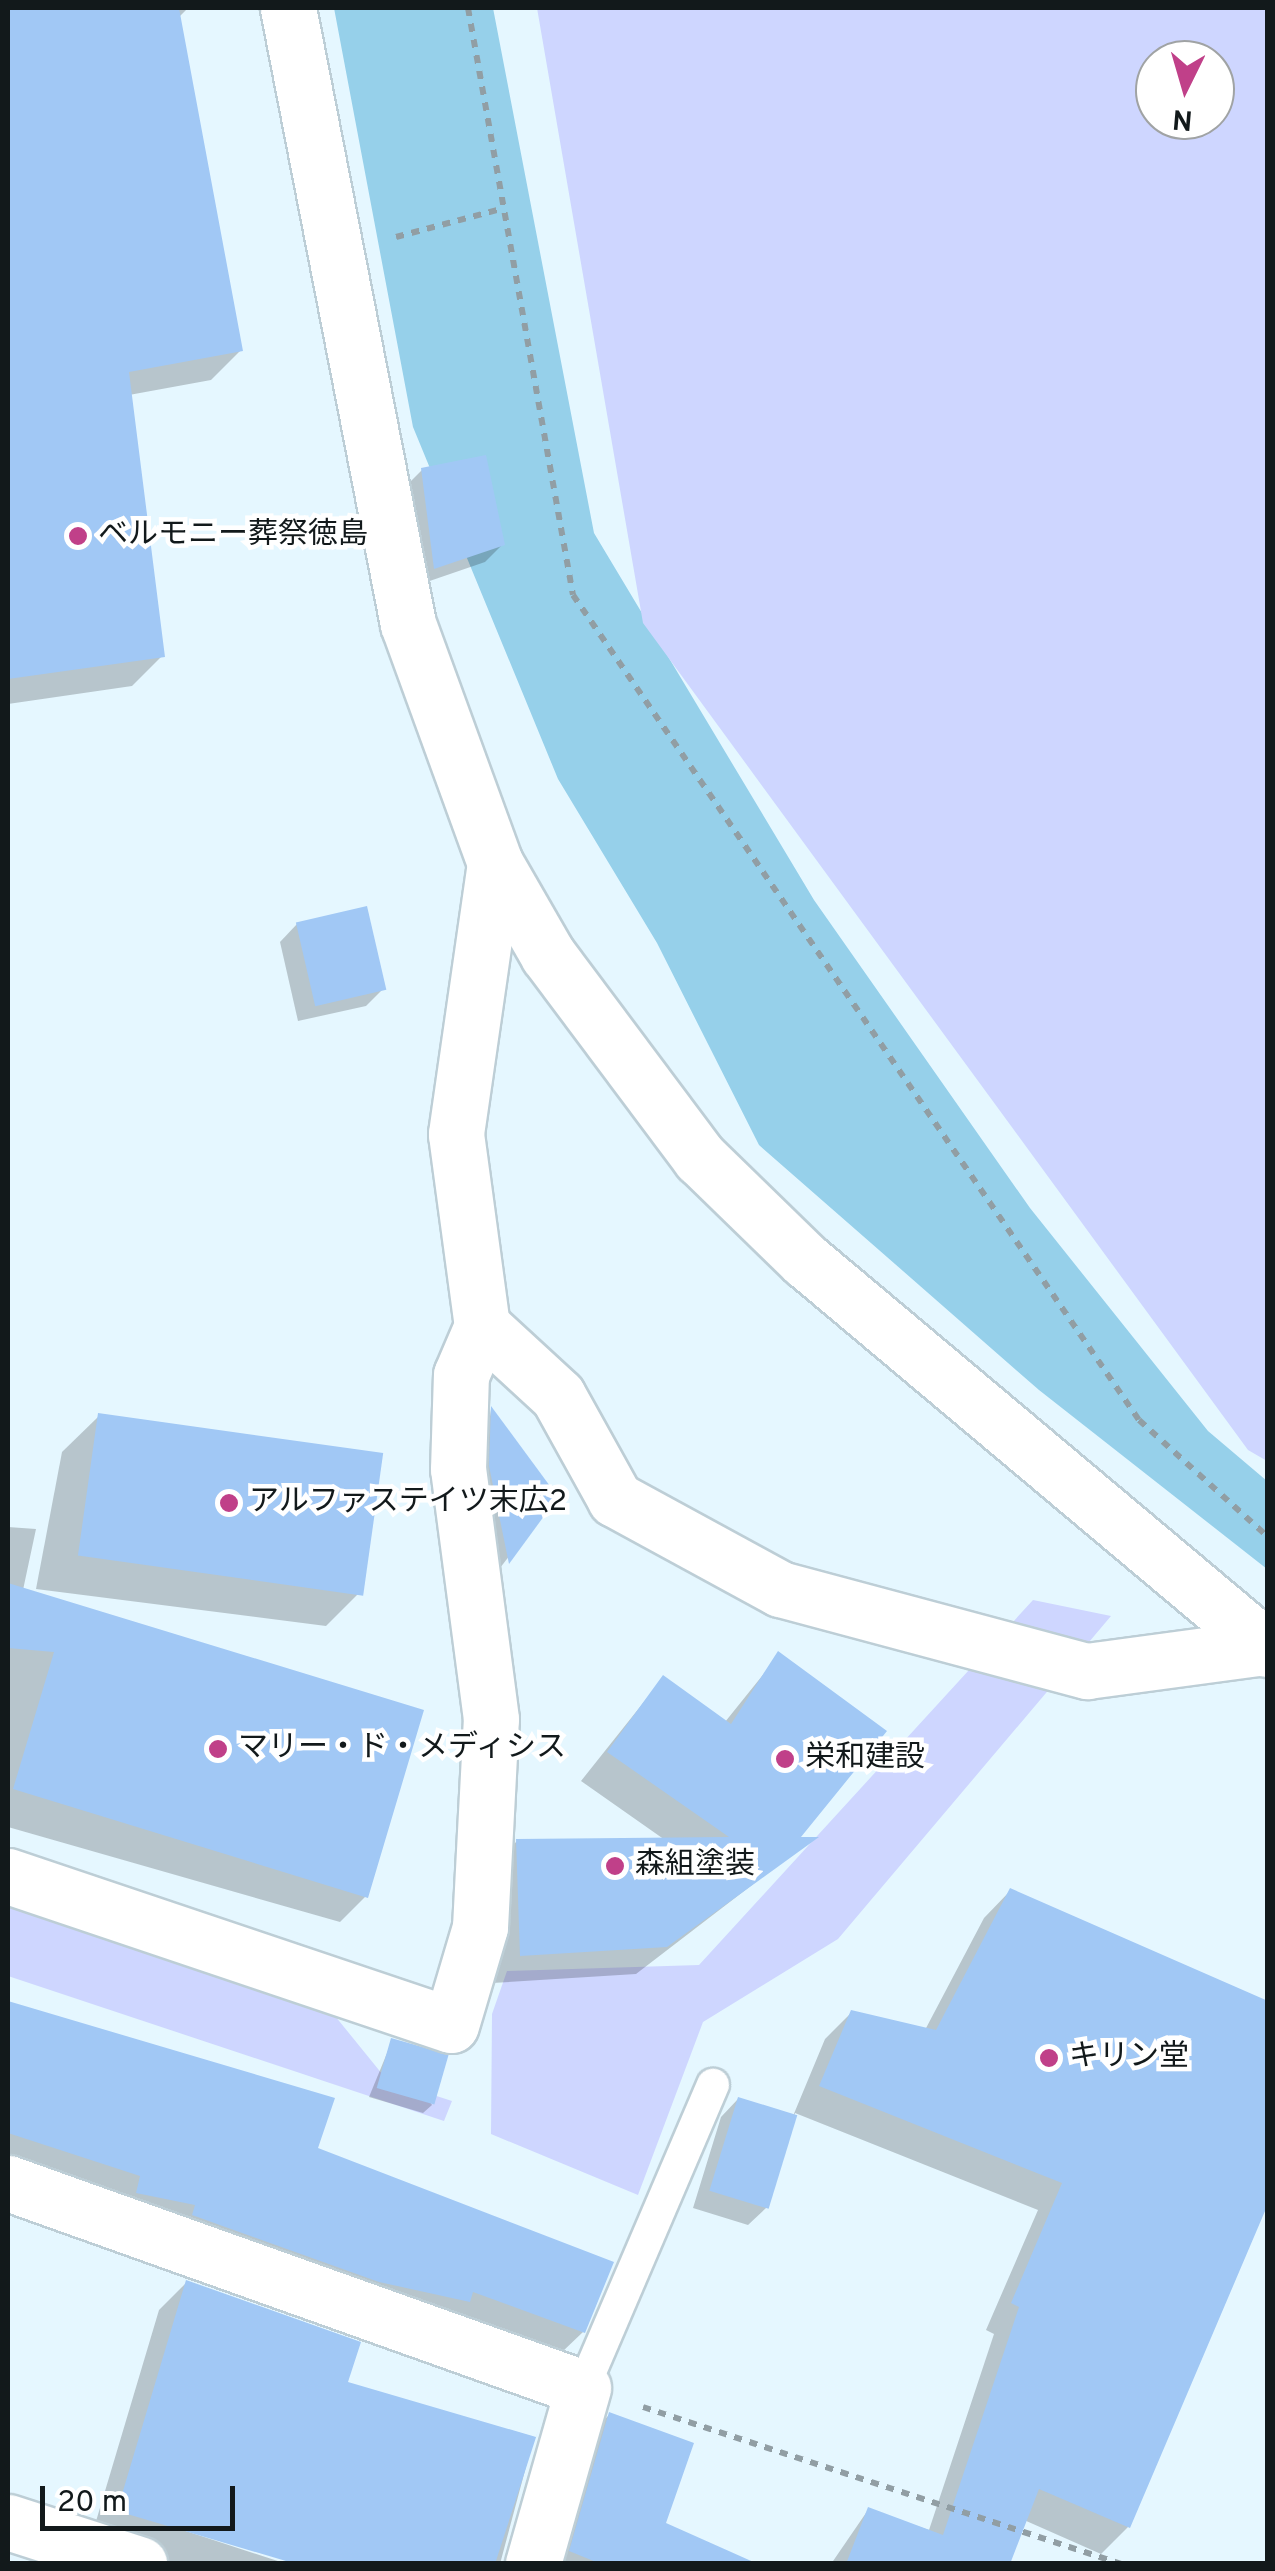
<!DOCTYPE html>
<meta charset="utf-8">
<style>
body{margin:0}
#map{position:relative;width:1275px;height:2571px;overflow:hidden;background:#e5f7ff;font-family:Overpass,"Noto Sans JP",sans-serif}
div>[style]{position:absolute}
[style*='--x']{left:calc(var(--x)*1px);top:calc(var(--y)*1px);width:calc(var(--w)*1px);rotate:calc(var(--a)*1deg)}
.green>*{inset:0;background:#96d0ea}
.water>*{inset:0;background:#ced6ff}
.shadow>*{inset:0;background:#0003}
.building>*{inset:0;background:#a1c8f5;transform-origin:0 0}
.path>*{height:6px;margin-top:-3px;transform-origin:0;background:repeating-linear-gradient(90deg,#919ea4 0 8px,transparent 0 16px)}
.roads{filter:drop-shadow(2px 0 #bdced6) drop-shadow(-2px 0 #bdced6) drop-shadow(0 2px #bdced6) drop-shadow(0 -2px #bdced6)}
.service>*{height:32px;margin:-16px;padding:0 16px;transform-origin:16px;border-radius:16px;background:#fff}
.minor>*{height:55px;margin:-27.5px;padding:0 27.5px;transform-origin:27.5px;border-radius:27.5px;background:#fff}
.tertiary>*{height:55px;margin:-27.5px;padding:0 27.5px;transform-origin:27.5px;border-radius:27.5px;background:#fff}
.dots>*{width:28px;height:28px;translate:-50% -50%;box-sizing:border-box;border:5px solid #fff;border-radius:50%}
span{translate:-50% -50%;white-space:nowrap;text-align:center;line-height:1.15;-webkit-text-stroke:9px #fff;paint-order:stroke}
.poi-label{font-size:30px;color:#12191b}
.left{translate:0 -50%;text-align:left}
.frame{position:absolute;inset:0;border:10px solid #12191b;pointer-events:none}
.north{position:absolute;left:1135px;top:40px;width:100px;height:100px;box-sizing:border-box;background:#fff;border:2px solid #a0a3a4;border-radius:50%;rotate:185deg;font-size:28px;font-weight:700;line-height:40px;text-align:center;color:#12191b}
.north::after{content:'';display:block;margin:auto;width:35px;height:45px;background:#c04089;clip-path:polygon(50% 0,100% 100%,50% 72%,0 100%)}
.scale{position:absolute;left:40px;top:2486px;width:195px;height:45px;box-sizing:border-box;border:5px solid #12191b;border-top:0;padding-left:12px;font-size:30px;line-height:35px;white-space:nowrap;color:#12191b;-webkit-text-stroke:8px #fff;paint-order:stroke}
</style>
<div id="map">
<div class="green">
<div style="clip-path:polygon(334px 8px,493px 8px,594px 533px,814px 900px,1030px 1208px,1208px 1431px,1267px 1481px,1267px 1569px,1039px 1390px,759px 1145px,657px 943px,558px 779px,413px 427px)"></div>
</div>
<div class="water">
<div style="clip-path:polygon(evenodd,537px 8px,1267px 8px,1267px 1461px,1248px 1450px,643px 623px,537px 8px,1155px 60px,1215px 60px,1215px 120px,1155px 120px,1155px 60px)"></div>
<div style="clip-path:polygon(1033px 1600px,1111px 1616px,838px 1939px,703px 2022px,638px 2195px,491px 2134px,492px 2014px,507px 1971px,699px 1965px)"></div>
<div style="clip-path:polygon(8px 1907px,331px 2011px,387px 2080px,452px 2101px,444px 2121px,8px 1976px)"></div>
</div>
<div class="shadow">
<div style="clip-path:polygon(8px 8px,188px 8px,178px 18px,241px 350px,211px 380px,129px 395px,162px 656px,132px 686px,8px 704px)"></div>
<div style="clip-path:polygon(422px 470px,503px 544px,485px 562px,418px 585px,404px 488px)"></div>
<div style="clip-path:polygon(297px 924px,383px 989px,366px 1006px,298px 1021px,280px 942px)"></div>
<div style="clip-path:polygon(491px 1409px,555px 1497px,500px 1568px,482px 1476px)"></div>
<div style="clip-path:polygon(99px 1416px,362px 1590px,326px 1626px,36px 1589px,62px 1452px)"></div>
<div style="clip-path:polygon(8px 1527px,36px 1529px,23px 1590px,366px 1896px,340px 1922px,8px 1827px)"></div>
<div style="clip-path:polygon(779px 1655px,796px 1839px,812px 1839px,636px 1974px,492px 1983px,488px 1870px,517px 1841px,665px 1840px,581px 1781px,663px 1678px,725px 1722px)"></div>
<div style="clip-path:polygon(1010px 1891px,1226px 2292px,1128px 2527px,1101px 2554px,1024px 2520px,1007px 2564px,831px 2564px,868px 2510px,929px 2530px,994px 2334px,986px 2330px,1038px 2210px,795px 2113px,766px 2208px,748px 2225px,693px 2208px,721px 2117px,738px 2099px,793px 2116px,825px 2039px,852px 2012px,925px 2030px,984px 1918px)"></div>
<div style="clip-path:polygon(8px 2005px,332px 2100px,315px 2150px,583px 2332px,561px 2353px,8px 2161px)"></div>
<div style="clip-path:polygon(392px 2041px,432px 2105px,423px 2113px,369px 2097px)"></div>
<div style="clip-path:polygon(187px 2282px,345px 2383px,534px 2437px,500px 2564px,305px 2564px,106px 2505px,287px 2564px,179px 2564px,91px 2538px,159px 2310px)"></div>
<div style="clip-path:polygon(609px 2415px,662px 2525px,667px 2564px,548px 2564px,582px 2442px)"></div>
</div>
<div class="building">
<div style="clip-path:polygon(8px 8px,179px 8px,243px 351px,129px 372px,165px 657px,8px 679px)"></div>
<div style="clip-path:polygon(486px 455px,505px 545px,434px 569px,421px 468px)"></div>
<div style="left:367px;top:906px;width:86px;height:73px;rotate:77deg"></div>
<div style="clip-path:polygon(491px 1406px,558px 1497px,509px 1564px,489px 1466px)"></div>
<div style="left:98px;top:1413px;width:288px;height:144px;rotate:8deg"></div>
<div style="clip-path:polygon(8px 1583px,424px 1710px,368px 1898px,13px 1789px,54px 1652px,8px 1648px)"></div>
<div style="clip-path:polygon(778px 1651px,887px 1731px,801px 1837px,819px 1837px,667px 1947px,520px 1956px,516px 1839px,729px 1837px,607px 1752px,663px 1675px,731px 1724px)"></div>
<div style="clip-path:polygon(1010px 1888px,1268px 2001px,1268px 2204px,1130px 2528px,1039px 2489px,1010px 2564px,846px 2564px,868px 2507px,943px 2535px,1019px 2307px,1011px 2303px,1062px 2183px,819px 2086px,851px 2010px,936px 2030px)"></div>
<div style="clip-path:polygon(8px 2001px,335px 2098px,318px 2148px,614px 2262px,585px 2333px,473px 2292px,470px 2302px,379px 2282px,192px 2215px,195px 2205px,136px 2193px,140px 2176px,8px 2133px)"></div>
<div style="left:391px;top:2038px;width:60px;height:52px;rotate:16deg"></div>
<div style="left:738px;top:2097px;width:62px;height:98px;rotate:17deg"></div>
<div style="clip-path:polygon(186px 2280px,361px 2342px,348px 2382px,536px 2437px,539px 2428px,495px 2564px,296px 2564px,117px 2511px)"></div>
<div style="clip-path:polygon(609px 2412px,694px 2443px,666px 2523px,758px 2564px,601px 2564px,569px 2551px)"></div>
</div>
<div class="path">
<div style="--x:468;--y:8;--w:596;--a:79.86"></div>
<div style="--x:573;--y:595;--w:1000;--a:55.55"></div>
<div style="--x:1139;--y:1420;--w:174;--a:42.2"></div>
<div style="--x:396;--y:237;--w:109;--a:-14.9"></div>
<div style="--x:643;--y:2407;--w:503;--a:18.18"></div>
</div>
<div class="roads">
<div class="service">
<div style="--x:583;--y:2388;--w:330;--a:-66.8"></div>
</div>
<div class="minor">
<div style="--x:495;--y:863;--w:274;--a:98.2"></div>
<div style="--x:456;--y:1134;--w:194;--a:82.3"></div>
<div style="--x:482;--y:1326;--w:103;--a:42.6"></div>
<div style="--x:558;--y:1396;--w:118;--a:61"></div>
<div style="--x:615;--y:1499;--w:188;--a:28.6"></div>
<div style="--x:780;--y:1589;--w:318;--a:15"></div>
<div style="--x:1087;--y:1671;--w:180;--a:-7.7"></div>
<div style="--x:8;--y:1876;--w:467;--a:18.6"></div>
<div style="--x:451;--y:2025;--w:102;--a:-73.5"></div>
<div style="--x:480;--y:1927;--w:208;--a:-87"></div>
<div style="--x:491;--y:1719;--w:252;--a:-97.5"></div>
<div style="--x:458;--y:1469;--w:94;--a:-88.2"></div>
<div style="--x:461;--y:1375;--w:53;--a:-66.8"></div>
<div style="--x:8;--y:2183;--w:610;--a:19.62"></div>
<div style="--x:583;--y:2388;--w:183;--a:105.9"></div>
<div style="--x:8;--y:2522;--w:138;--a:17.8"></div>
</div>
<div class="tertiary">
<div style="--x:288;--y:8;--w:628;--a:78.98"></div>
<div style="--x:408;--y:624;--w:254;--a:70"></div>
<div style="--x:495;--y:863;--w:106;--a:60.1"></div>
<div style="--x:548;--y:955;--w:254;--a:53.2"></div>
<div style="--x:700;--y:1158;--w:146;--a:44.2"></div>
<div style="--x:805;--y:1260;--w:605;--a:40.04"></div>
</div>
</div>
<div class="dots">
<div style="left:78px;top:536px;background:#c04089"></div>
<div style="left:229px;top:1503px;background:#c04089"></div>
<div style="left:218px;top:1749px;background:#c04089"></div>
<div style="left:785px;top:1759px;background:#c04089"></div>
<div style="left:615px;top:1866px;background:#c04089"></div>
<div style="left:1049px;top:2058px;background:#c04089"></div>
</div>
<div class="poi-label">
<span class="left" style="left:98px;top:536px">ベルモニー葬祭徳島</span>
<span class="left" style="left:249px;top:1503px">アルファステイツ末広2</span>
<span class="left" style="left:238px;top:1749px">マリー・ド・メディシス</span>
<span class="left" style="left:805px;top:1759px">栄和建設</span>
<span class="left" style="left:635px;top:1866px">森組塗装</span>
<span class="left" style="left:1069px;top:2058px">キリン堂</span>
</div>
<div class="frame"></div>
<div class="north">N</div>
<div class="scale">20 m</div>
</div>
